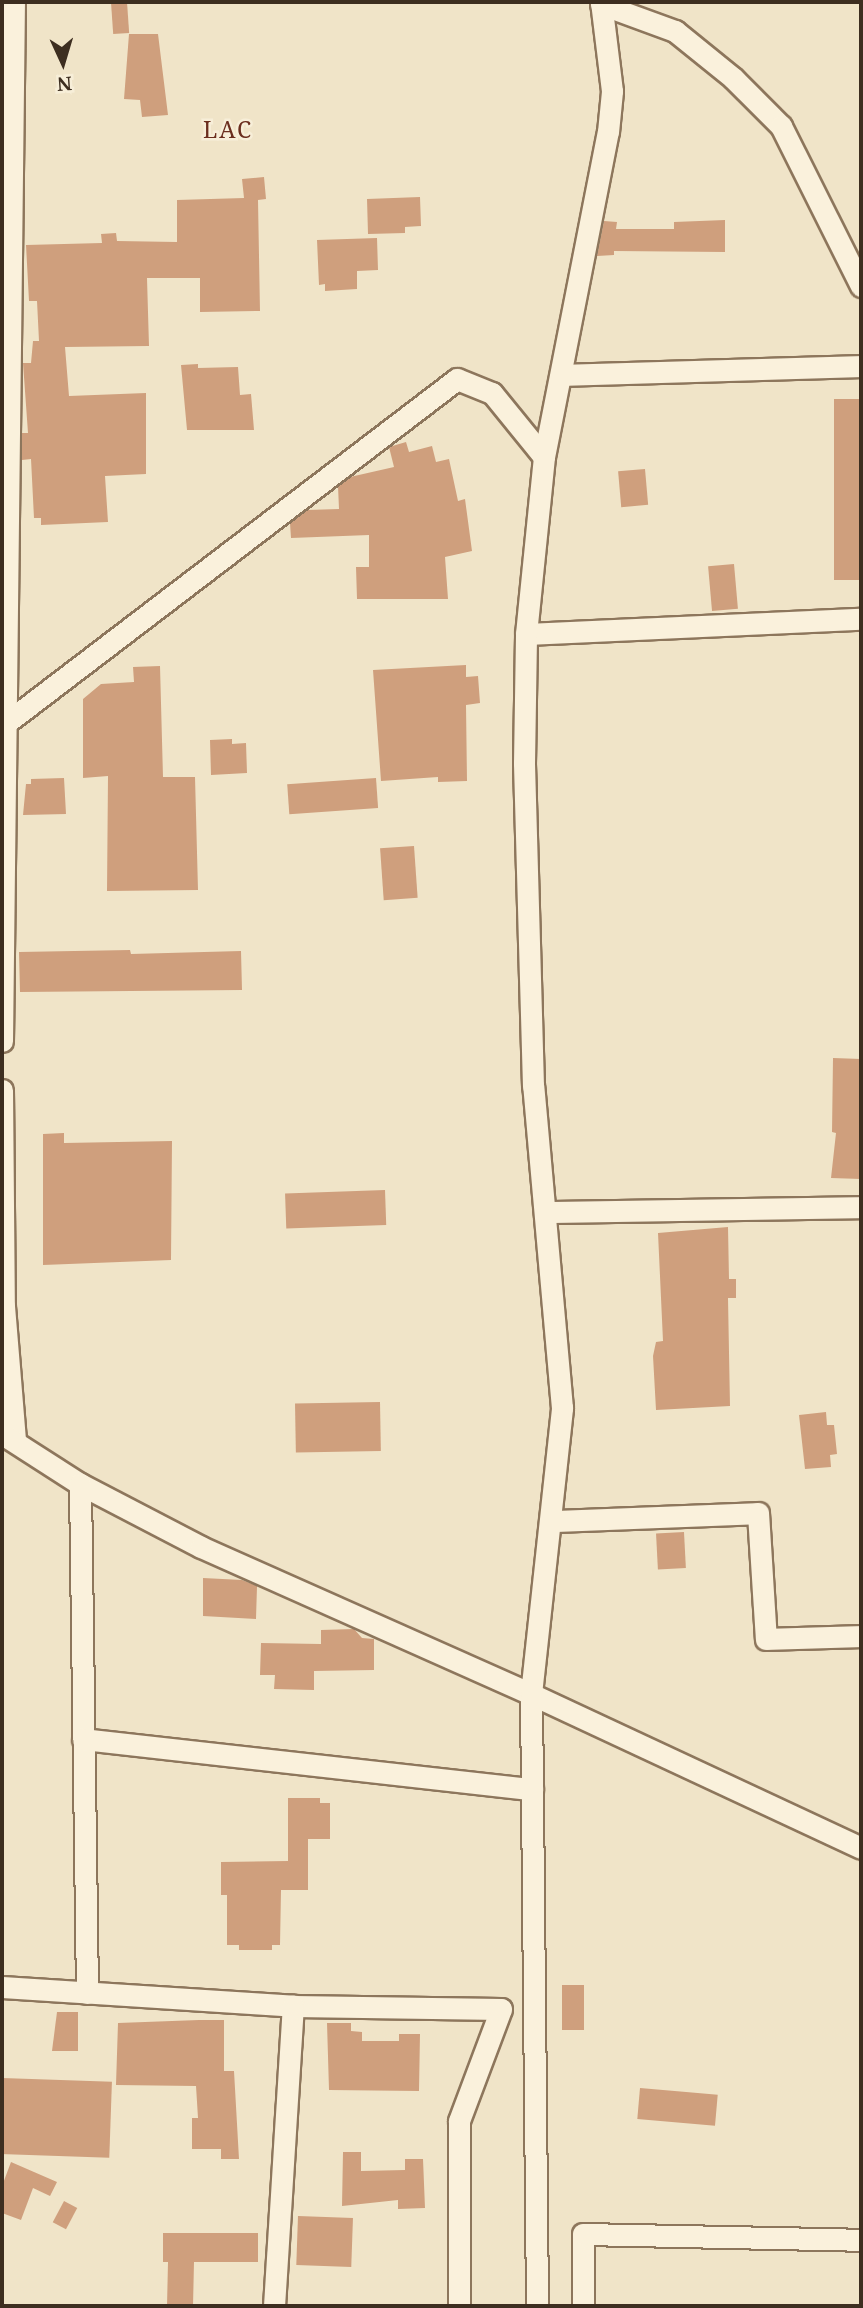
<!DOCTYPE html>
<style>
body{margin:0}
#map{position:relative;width:863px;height:2308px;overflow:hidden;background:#f0e4c8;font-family:"Noto Serif",serif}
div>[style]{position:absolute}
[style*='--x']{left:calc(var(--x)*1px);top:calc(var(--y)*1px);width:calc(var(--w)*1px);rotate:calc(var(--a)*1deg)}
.building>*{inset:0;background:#cf9f7d;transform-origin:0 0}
.roads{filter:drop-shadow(2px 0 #8d765c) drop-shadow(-2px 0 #8d765c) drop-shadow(0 2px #8d765c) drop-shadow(0 -2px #8d765c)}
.street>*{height:21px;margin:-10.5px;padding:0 10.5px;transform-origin:10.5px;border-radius:10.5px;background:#faf1dc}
span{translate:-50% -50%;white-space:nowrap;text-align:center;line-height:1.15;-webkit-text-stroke:5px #f7eed8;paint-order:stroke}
.quarter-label{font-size:23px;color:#6b2e1e;letter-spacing:2px}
.frame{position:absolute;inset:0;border:4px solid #3d2e20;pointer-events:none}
.north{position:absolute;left:28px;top:28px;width:70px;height:70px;-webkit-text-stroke:5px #f7eed8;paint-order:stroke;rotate:176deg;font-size:19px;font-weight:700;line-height:28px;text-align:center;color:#3d2e20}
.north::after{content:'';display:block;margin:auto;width:24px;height:32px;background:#3d2e20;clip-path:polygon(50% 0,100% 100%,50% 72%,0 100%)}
</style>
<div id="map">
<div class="building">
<div style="left:127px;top:2px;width:31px;height:16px;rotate:86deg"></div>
<div style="clip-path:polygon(129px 34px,158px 34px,168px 115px,142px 117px,140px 100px,124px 99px)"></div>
<div style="clip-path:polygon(264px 177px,266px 199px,258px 200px,260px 311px,200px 312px,200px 278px,147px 278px,149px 346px,65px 347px,69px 396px,146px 393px,146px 474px,105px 476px,108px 522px,41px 525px,41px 518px,34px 518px,31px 459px,22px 460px,22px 433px,28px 433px,23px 363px,31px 363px,33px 341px,39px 341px,37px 301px,29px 301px,26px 245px,102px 243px,101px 234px,116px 233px,117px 241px,177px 242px,177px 200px,244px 198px,242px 179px)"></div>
<div style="clip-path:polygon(420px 197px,421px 226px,405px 227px,405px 233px,368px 234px,367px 199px)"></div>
<div style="clip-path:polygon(725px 220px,725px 252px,614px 251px,614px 255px,597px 256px,604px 221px,617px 222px,616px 229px,674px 229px,674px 222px)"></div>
<div style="clip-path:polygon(377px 238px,378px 270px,357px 271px,357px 289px,325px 291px,325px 284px,319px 285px,317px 240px)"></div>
<div style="clip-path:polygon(198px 364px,198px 368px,238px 367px,240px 395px,251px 394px,254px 430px,187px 430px,181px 365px)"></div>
<div style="left:861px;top:399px;width:181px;height:27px;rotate:90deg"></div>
<div style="clip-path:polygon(406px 442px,409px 452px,432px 446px,436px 462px,449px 459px,458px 501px,465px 499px,472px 551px,445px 557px,448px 599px,357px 599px,356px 567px,369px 567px,369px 535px,291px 538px,290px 523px,307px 510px,339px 509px,338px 486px,350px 477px,394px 467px,389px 447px)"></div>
<div style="left:645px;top:469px;width:36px;height:27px;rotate:85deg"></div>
<div style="left:734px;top:564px;width:45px;height:26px;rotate:85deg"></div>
<div style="clip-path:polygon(466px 665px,466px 677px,478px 676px,480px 703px,466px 705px,467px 781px,438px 782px,438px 777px,381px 781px,373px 670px)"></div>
<div style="clip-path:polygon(160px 666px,163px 777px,195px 777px,198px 890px,107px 891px,108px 776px,83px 778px,83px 699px,101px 684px,134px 682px,133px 667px)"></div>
<div style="clip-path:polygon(232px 739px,232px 744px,246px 743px,247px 773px,211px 775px,210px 740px)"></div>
<div style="clip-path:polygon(64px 778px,66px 814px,23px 815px,26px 784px,31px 784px,31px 779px)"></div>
<div style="left:376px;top:778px;width:30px;height:89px;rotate:86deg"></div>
<div style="left:414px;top:846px;width:52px;height:34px;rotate:86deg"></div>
<div style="clip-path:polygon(130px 950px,131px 954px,241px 951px,242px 990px,20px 992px,19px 952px)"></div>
<div style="clip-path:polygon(833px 1058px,861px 1059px,861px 1179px,831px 1178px,836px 1133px,832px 1132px)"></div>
<div style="clip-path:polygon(64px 1133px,64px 1143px,172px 1141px,171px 1260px,43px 1265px,43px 1134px)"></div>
<div style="left:385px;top:1190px;width:35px;height:100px;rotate:88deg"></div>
<div style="clip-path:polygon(728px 1227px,729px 1279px,736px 1279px,736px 1298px,728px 1298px,730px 1406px,656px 1410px,653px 1356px,656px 1342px,663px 1341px,658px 1233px)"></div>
<div style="left:380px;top:1402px;width:49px;height:85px;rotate:89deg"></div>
<div style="clip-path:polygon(826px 1412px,827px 1425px,834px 1425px,837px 1454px,830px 1455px,831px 1467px,805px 1469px,799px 1415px)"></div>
<div style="left:684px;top:1532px;width:36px;height:28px;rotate:87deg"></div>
<div style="clip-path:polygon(203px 1578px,242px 1580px,257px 1586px,256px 1619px,203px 1616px)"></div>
<div style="clip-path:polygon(354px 1629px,362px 1638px,374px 1639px,374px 1670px,314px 1671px,314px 1690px,274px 1689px,275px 1675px,260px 1675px,261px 1643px,321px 1644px,321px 1630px)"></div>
<div style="clip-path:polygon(288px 1798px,320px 1798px,320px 1803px,330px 1803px,330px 1839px,308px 1839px,308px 1890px,281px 1890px,280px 1945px,272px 1945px,272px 1950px,239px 1950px,239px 1945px,227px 1945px,227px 1895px,221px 1895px,221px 1862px,288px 1861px)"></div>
<div style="left:562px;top:1985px;width:22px;height:45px"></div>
<div style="clip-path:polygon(57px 2012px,78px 2012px,78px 2051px,52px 2051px)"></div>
<div style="clip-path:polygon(199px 2020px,224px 2020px,224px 2071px,234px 2071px,239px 2159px,221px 2159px,221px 2149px,192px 2149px,192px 2118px,198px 2118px,196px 2086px,116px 2085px,118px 2023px)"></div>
<div style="clip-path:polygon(327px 2023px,351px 2023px,351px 2031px,362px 2032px,362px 2041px,399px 2041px,399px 2034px,420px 2034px,419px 2091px,329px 2090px)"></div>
<div style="left:2px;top:2078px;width:110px;height:76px;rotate:2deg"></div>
<div style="left:640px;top:2088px;width:78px;height:31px;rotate:5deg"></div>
<div style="clip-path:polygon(343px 2152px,361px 2152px,361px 2171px,405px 2170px,405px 2159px,423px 2159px,425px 2208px,398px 2209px,398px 2200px,342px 2206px)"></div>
<div style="clip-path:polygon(11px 2162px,57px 2182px,50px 2196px,33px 2188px,21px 2220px,2px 2213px,2px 2186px)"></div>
<div style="left:64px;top:2201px;width:15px;height:24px;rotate:28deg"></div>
<div style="left:298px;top:2216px;width:55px;height:49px;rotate:2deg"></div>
<div style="clip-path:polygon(163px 2233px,258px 2233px,258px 2262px,194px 2262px,193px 2306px,167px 2306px,168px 2262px,163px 2262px)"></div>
</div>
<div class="roads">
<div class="street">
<div style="--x:601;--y:4;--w:79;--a:20"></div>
<div style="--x:675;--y:31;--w:75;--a:39"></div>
<div style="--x:733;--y:78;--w:68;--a:45"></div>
<div style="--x:781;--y:126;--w:179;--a:63.4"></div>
<div style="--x:561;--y:375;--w:300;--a:-1.7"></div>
<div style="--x:526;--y:634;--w:335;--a:-2.6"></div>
<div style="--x:2;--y:726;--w:572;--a:-37.33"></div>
<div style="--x:457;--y:379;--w:38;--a:22"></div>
<div style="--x:492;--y:393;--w:82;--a:50.9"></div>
<div style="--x:2;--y:1041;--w:1039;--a:-89.34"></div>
<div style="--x:2;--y:1090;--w:216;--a:89.5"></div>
<div style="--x:4;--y:1306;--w:133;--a:85.3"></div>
<div style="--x:546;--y:1212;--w:315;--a:-0.9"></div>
<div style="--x:2;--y:1434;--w:93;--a:32.7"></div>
<div style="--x:80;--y:1484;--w:136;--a:27.5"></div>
<div style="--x:201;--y:1547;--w:361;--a:24"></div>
<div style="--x:531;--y:1694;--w:364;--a:25"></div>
<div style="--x:80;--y:1484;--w:509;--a:89.21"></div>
<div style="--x:553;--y:1521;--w:205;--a:-2.2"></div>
<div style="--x:758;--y:1513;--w:126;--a:86.4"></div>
<div style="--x:766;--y:1639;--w:95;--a:-1.8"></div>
<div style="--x:83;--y:1739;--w:452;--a:6.4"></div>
<div style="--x:2;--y:1987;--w:292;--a:3.7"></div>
<div style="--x:293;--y:2006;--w:208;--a:0.8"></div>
<div style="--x:501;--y:2009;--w:120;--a:110.6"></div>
<div style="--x:459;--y:2121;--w:185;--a:90"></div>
<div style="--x:274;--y:2306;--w:301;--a:-86.4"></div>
<div style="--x:537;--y:2306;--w:612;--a:-90.56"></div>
<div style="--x:531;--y:1694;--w:288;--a:-83.8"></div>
<div style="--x:562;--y:1408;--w:323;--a:-95.1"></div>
<div style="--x:533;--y:1086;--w:323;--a:-91.6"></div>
<div style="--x:524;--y:763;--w:129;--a:-89.1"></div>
<div style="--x:526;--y:634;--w:178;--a:-84.2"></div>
<div style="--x:544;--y:457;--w:331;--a:-78.9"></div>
<div style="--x:608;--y:132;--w:41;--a:-84.4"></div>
<div style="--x:612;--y:91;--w:90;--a:-97"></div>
<div style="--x:583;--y:2306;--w:72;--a:-90"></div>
<div style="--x:583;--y:2234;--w:278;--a:1.2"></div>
</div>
</div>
<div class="quarter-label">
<span style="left:228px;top:129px">LAC</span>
</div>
<div class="frame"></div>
<div class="north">N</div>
</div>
